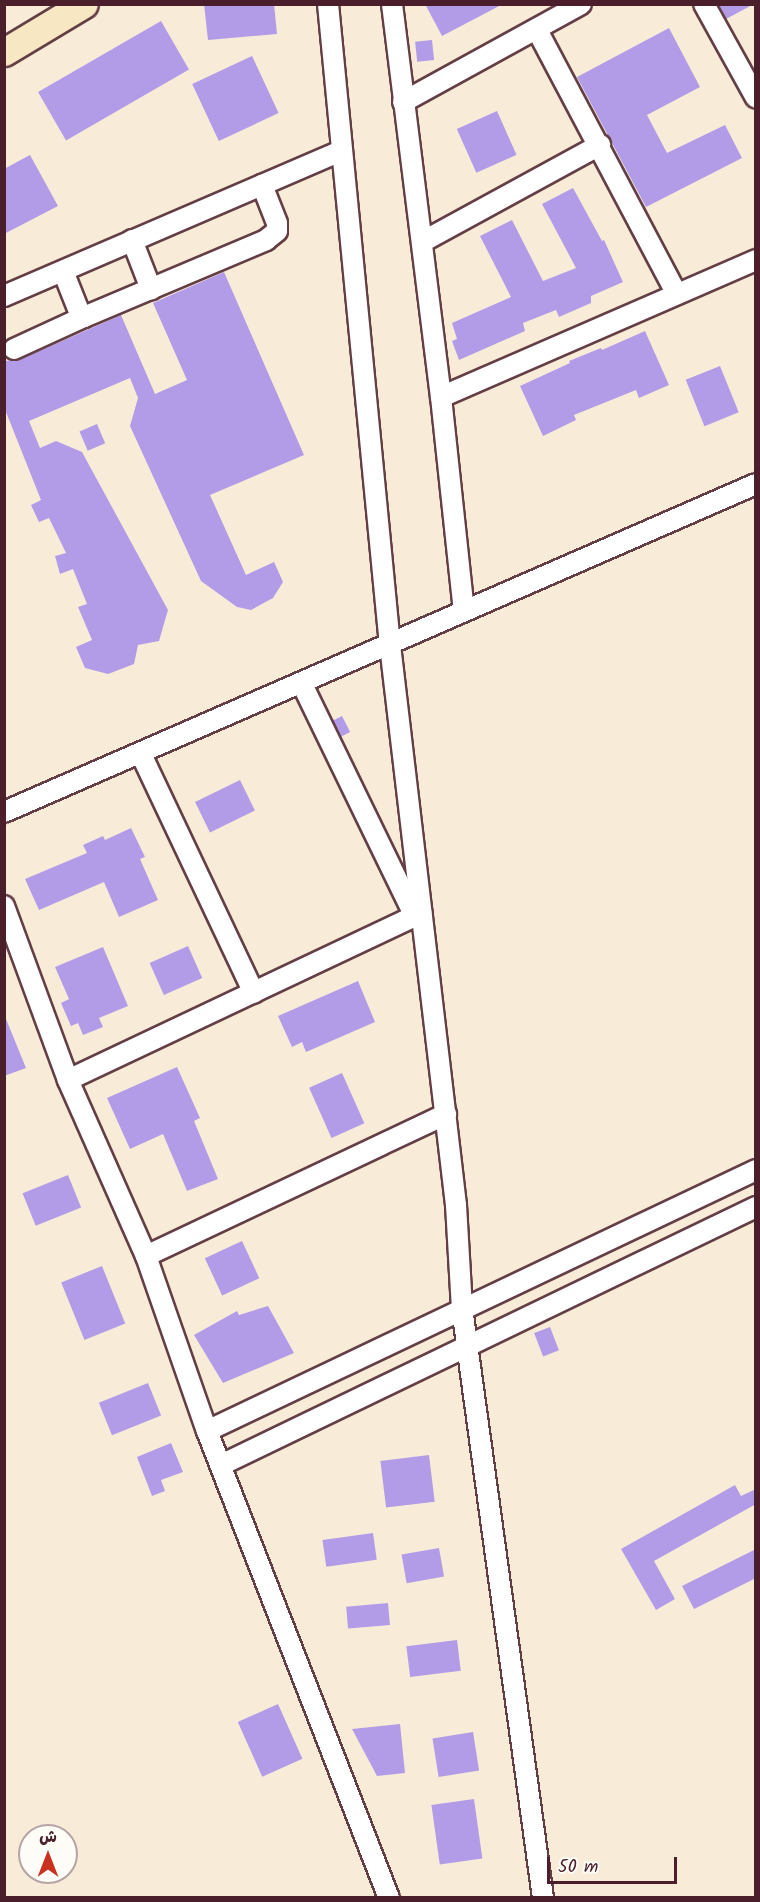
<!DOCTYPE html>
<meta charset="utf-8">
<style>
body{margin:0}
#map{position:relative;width:760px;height:1902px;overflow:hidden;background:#f8ecd9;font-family:Kalam,"Playpen Sans Arabic",sans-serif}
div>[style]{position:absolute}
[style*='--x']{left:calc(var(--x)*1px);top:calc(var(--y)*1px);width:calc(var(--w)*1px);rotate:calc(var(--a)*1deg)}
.building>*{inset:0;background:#b29ce8;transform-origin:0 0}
.roads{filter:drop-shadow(2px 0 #643e45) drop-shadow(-2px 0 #643e45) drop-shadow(0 2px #643e45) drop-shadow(0 -2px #643e45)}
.street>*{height:20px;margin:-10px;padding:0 10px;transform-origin:10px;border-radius:10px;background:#fff}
.secondary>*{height:27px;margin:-13.5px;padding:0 13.5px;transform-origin:13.5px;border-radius:13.5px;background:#f7e8c3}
span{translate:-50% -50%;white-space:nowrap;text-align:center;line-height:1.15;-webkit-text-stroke:4.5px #fdfcf7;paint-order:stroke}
.frame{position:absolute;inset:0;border:6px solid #4a1f2b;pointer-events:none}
.north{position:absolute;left:18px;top:1824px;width:60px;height:60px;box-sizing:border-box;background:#fdfcf7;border:2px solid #b5a4a5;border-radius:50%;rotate:0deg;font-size:16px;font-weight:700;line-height:24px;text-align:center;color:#4a1f2b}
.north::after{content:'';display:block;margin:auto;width:21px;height:27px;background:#c8321e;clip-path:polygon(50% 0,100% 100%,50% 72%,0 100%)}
.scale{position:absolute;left:547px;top:1857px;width:130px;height:27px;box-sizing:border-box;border:3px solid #4a1f2b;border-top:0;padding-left:8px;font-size:18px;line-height:21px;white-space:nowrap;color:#4a1f2b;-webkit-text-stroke:4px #fdfcf7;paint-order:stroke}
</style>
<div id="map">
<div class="building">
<div style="clip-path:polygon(204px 4px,274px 4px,277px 34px,208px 40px)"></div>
<div style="clip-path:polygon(425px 4px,503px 4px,442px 36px)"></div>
<div style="clip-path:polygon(718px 4px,754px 4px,726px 19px)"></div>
<div style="left:161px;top:21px;width:56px;height:142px;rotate:60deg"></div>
<div style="clip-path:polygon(669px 28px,700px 87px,647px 115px,667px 153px,725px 125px,742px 158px,646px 207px,577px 77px)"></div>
<div style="left:432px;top:40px;width:20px;height:17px;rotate:84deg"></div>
<div style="left:252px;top:56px;width:63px;height:66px;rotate:65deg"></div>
<div style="left:497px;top:111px;width:48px;height:44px;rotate:66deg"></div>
<div style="clip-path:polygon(30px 155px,58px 206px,4px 234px,4px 169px)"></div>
<div style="clip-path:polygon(573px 188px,602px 241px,604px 240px,623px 282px,591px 296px,591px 303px,559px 317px,556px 310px,523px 323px,525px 331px,459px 360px,452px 341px,457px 339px,452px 323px,511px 297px,480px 236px,512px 220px,543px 281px,576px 268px,542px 204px)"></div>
<div style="clip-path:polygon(224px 272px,304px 455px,210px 495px,246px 575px,274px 562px,283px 582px,273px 598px,251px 610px,237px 607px,201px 581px,130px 426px,138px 398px,130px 378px,29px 421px,40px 448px,56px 441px,82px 452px,168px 610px,159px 641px,138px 645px,134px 664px,108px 674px,85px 668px,76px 647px,92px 640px,78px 607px,87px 604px,73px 569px,60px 574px,55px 556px,66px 553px,49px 518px,39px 522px,31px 505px,41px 500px,4px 407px,4px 361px,19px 360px,121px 315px,155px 394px,187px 380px,153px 303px)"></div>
<div style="clip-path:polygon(645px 331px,669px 385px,639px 398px,636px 390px,574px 415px,576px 420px,543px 436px,520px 386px,570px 363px,569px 361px,601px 348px,602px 350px)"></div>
<div style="left:720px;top:366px;width:50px;height:37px;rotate:68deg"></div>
<div style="left:97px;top:424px;width:21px;height:19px;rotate:67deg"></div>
<div style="left:342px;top:716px;width:18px;height:10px;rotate:63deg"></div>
<div style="left:240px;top:780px;width:34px;height:50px;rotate:64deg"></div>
<div style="clip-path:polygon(131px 828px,145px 857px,140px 859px,158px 900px,119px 917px,104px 882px,39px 910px,25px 879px,87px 853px,83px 845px,103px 836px,105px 840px)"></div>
<div style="left:188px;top:946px;width:35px;height:42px;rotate:66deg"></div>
<div style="clip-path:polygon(103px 947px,128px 1006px,99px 1018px,103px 1027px,83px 1035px,78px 1023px,71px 1026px,61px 1003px,69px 999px,55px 967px)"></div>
<div style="clip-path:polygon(358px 981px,375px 1022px,306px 1052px,302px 1042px,292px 1047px,278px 1016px)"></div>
<div style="clip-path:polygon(4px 1014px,26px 1068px,4px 1076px)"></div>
<div style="clip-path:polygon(177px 1067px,200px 1118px,194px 1121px,218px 1179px,187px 1191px,163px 1134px,130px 1149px,107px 1098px)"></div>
<div style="left:342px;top:1073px;width:55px;height:36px;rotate:66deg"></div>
<div style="left:68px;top:1175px;width:35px;height:49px;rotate:68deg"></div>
<div style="left:242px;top:1241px;width:41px;height:41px;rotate:65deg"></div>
<div style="left:102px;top:1266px;width:62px;height:44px;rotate:68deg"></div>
<div style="clip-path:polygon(268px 1306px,294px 1353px,223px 1383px,194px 1335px,237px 1311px,239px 1315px)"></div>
<div style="left:550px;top:1327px;width:25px;height:17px;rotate:69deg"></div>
<div style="left:148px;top:1383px;width:35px;height:53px;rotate:68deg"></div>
<div style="clip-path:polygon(171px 1443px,183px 1472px,161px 1480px,165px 1491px,152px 1496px,137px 1457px)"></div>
<div style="left:429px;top:1455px;width:47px;height:49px;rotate:83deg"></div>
<div style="clip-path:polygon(735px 1485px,741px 1496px,756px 1489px,756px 1504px,654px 1561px,675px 1599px,656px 1610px,621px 1549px)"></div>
<div style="left:373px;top:1533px;width:27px;height:51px;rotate:82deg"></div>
<div style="left:439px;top:1548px;width:29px;height:38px;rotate:80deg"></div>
<div style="clip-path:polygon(756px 1549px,756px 1578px,694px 1609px,682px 1586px)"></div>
<div style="left:388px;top:1603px;width:22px;height:42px;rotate:85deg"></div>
<div style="left:457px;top:1640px;width:31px;height:51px;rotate:83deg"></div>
<div style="left:278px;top:1704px;width:60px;height:44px;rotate:66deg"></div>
<div style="clip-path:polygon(400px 1724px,405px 1773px,377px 1776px,352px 1729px)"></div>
<div style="left:473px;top:1732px;width:39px;height:41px;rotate:81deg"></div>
<div style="left:474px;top:1799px;width:60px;height:43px;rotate:82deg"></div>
</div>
<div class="roads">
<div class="street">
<div style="--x:328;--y:4;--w:644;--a:84.48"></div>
<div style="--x:390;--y:645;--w:564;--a:83.28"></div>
<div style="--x:456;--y:1205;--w:103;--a:86.7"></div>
<div style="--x:462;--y:1308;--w:596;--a:82.18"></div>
<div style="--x:392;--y:4;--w:396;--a:82.9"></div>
<div style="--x:441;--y:397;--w:215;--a:83.9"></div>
<div style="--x:704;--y:4;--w:107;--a:61"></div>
<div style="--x:537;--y:30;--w:297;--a:62.1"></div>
<div style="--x:403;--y:102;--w:203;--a:-28.8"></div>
<div style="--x:132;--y:240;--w:53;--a:68.8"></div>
<div style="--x:422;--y:242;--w:203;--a:-28.6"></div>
<div style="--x:63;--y:271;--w:46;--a:68.4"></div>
<div style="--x:80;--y:314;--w:5;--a:37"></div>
<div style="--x:84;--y:317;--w:198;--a:-22.9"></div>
<div style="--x:266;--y:240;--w:14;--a:-39"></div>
<div style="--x:277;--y:231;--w:8;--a:-90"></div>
<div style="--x:277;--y:223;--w:41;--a:-111.5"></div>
<div style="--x:4;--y:296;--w:367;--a:-23.3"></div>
<div style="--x:14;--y:349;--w:77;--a:-24.6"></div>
<div style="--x:441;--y:397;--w:344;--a:-23.5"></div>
<div style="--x:302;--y:684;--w:259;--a:64.1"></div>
<div style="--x:141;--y:754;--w:264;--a:64.7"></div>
<div style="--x:4;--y:812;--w:820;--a:-23.57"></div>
<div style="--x:4;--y:906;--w:185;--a:69.8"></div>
<div style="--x:68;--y:1080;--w:193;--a:66.1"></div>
<div style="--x:146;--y:1256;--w:185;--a:70.8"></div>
<div style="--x:207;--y:1431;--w:501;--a:68.71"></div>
<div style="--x:68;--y:1080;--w:391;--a:-25.3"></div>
<div style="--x:146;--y:1256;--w:332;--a:-25.3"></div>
<div style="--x:207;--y:1431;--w:608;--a:-25.43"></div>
<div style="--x:221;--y:1465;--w:594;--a:-25.75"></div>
</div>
<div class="secondary">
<div style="--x:4;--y:52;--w:93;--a:-31"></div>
</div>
</div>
<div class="frame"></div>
<div class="north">ش</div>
<div class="scale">50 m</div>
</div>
